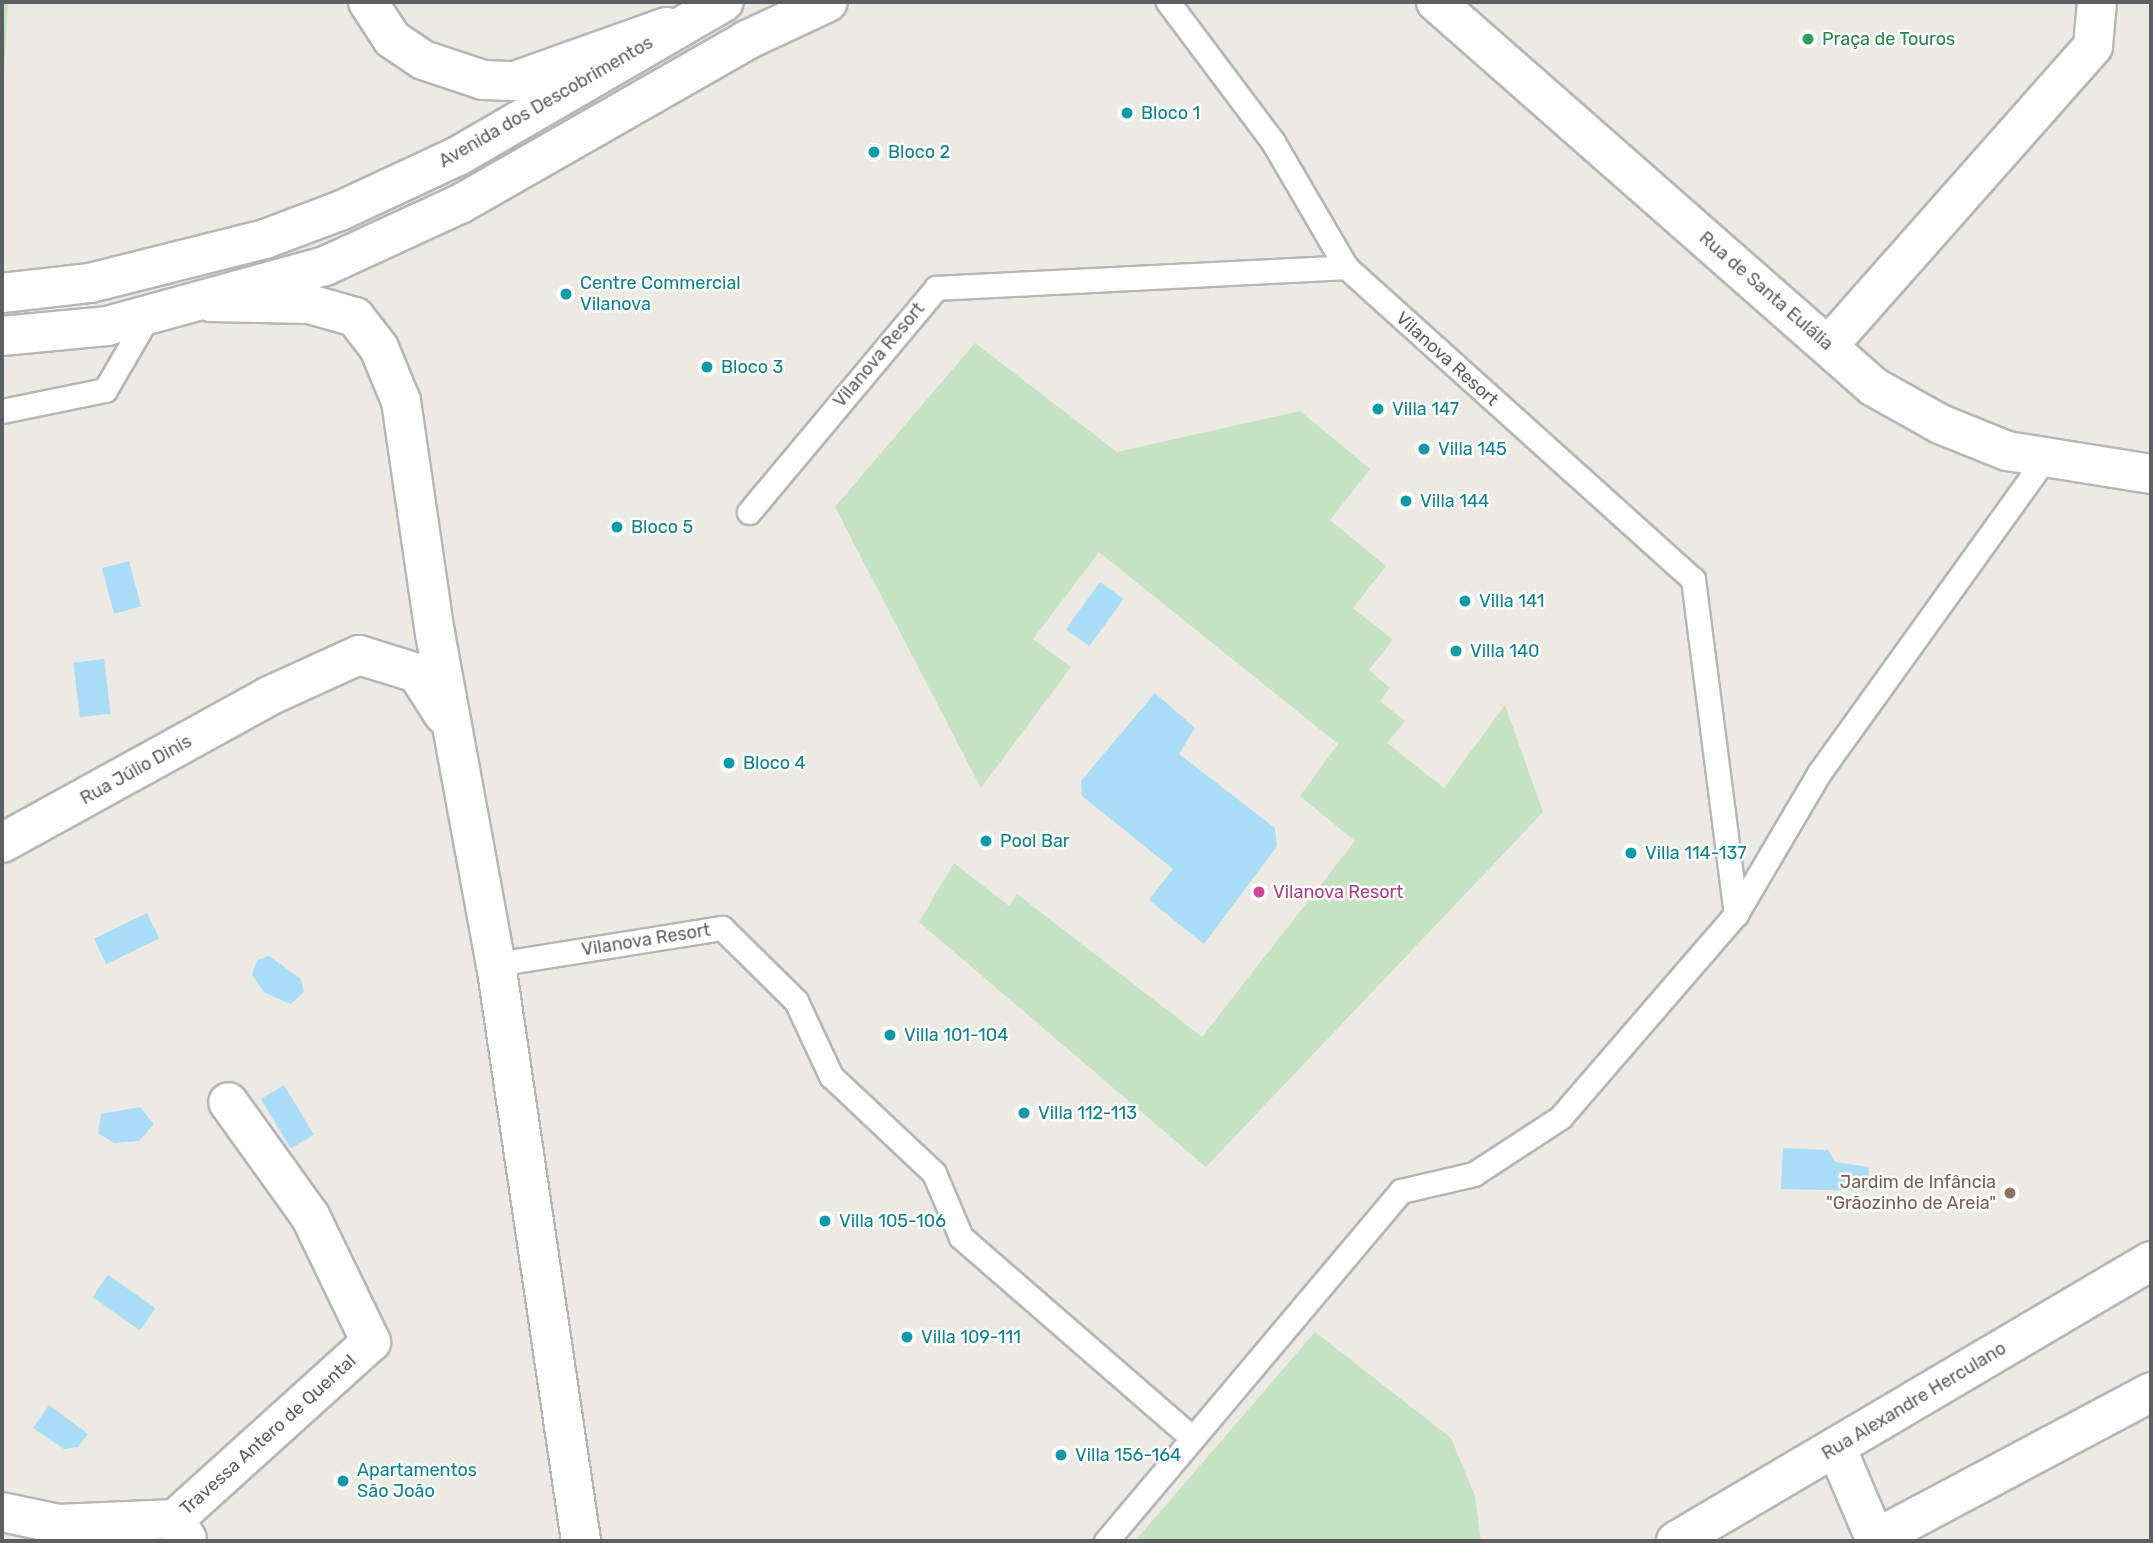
<!DOCTYPE html>
<meta charset="utf-8">
<style>
body{margin:0}
#map{position:relative;width:2153px;height:1543px;overflow:hidden;background:#edeae3;font-family:Rubik,sans-serif}
div>[style]{position:absolute}
[style*='--x']{left:calc(var(--x)*1px);top:calc(var(--y)*1px);width:calc(var(--w)*1px);rotate:calc(var(--a)*1deg)}
.green>*{inset:0;background:#c5e2c2}
.water>*{inset:0;background:#a9dcf7;transform-origin:0 0}
.roads{filter:drop-shadow(2px 0 #b4b6b9) drop-shadow(-2px 0 #b4b6b9) drop-shadow(0 2px #b4b6b9) drop-shadow(0 -2px #b4b6b9)}
.service>*{height:23px;margin:-11.5px;padding:0 11.5px;transform-origin:11.5px;border-radius:11.5px;background:#fff}
.minor>*{height:38px;margin:-19px;padding:0 19px;transform-origin:19px;border-radius:19px;background:#fff}
.secondary>*{height:38px;margin:-19px;padding:0 19px;transform-origin:19px;border-radius:19px;background:#fff}
.dots>*{width:19px;height:19px;translate:-50% -50%;box-sizing:border-box;border:4px solid #fff;border-radius:50%}
span{translate:-50% -50%;white-space:nowrap;text-align:center;line-height:1.15;-webkit-text-stroke:5px #fff;paint-order:stroke}
.leisure-label{font-size:18px;color:#27864d}
.left{translate:0 -50%;text-align:left}
.street-label{font-size:18px;color:#5c5f63}
.culture-label{font-size:18px;color:#0d838f}
.hotel-label{font-size:18px;color:#b23c85}
.education-label{font-size:18px;color:#785e54}
.right{translate:-100% -50%;text-align:right}
.frame{position:absolute;inset:0;border:4px solid #5c5f63;pointer-events:none}
</style>
<div id="map">
<div class="green">
<div style="clip-path:polygon(2px 2px,8px 2px,2px 109px)"></div>
<div style="clip-path:polygon(975px 343px,1117px 452px,1300px 411px,1370px 469px,1330px 520px,1386px 566px,1353px 608px,1393px 640px,1369px 670px,1390px 688px,1380px 701px,1405px 721px,1387px 743px,1444px 788px,1505px 705px,1543px 812px,1206px 1167px,919px 922px,954px 863px,1009px 906px,1017px 894px,1202px 1037px,1355px 841px,1300px 796px,1338px 744px,1099px 552px,1033px 639px,1071px 667px,981px 788px,835px 507px)"></div>
<div style="clip-path:polygon(1315px 1332px,1451px 1438px,1475px 1496px,1481px 1541px,1135px 1541px)"></div>
</div>
<div class="water">
<div style="left:129px;top:561px;width:47px;height:28px;rotate:75deg"></div>
<div style="left:1100px;top:582px;width:29px;height:58px;rotate:36deg"></div>
<div style="left:104px;top:659px;width:55px;height:31px;rotate:83deg"></div>
<div style="clip-path:polygon(1155px 693px,1195px 728px,1179px 754px,1275px 828px,1277px 846px,1204px 944px,1149px 900px,1173px 869px,1082px 796px,1081px 781px)"></div>
<div style="left:147px;top:913px;width:28px;height:59px;rotate:64deg"></div>
<div style="clip-path:polygon(269px 956px,301px 979px,304px 992px,291px 1004px,265px 993px,252px 975px,257px 960px)"></div>
<div style="left:284px;top:1085px;width:58px;height:27px;rotate:59deg"></div>
<div style="clip-path:polygon(140px 1107px,154px 1124px,139px 1141px,114px 1143px,98px 1133px,101px 1114px)"></div>
<div style="clip-path:polygon(1783px 1148px,1828px 1150px,1835px 1162px,1869px 1167px,1868px 1191px,1781px 1189px)"></div>
<div style="left:108px;top:1275px;width:58px;height:27px;rotate:35deg"></div>
<div style="clip-path:polygon(49px 1405px,88px 1434px,78px 1447px,64px 1449px,33px 1428px)"></div>
</div>
<div class="roads">
<div class="service">
<div style="--x:1168;--y:2;--w:175;--a:53.1"></div>
<div style="--x:1273;--y:142;--w:145;--a:59.7"></div>
<div style="--x:2;--y:411;--w:105;--a:-11.5"></div>
<div style="--x:105;--y:390;--w:86;--a:-59.8"></div>
<div style="--x:749;--y:512;--w:292;--a:-50.1"></div>
<div style="--x:936;--y:288;--w:411;--a:-2.9"></div>
<div style="--x:1346;--y:267;--w:467;--a:42"></div>
<div style="--x:1693;--y:579;--w:338;--a:82.7"></div>
<div style="--x:1736;--y:914;--w:268;--a:130.8"></div>
<div style="--x:1561;--y:1117;--w:104;--a:146.8"></div>
<div style="--x:1474;--y:1174;--w:75;--a:166.9"></div>
<div style="--x:1401;--y:1191;--w:458;--a:130.1"></div>
<div style="--x:1736;--y:914;--w:164;--a:-59.5"></div>
<div style="--x:1819;--y:773;--w:387;--a:-54.3"></div>
<div style="--x:496;--y:964;--w:229;--a:-9.1"></div>
<div style="--x:722;--y:928;--w:104;--a:44.6"></div>
<div style="--x:796;--y:1001;--w:83;--a:65"></div>
<div style="--x:831;--y:1076;--w:141;--a:43.3"></div>
<div style="--x:934;--y:1173;--w:69;--a:67.1"></div>
<div style="--x:961;--y:1237;--w:306;--a:41"></div>
</div>
<div class="minor">
<div style="--x:368;--y:2;--w:44;--a:57"></div>
<div style="--x:392;--y:39;--w:37;--a:34"></div>
<div style="--x:423;--y:60;--w:63;--a:18.4"></div>
<div style="--x:483;--y:80;--w:32;--a:2"></div>
<div style="--x:515;--y:81;--w:161;--a:-19.6"></div>
<div style="--x:1436;--y:2;--w:583;--a:41.32"></div>
<div style="--x:1874;--y:387;--w:76;--a:29.3"></div>
<div style="--x:1940;--y:424;--w:72;--a:21.9"></div>
<div style="--x:2007;--y:451;--w:146;--a:9.1"></div>
<div style="--x:211;--y:302;--w:98;--a:1.2"></div>
<div style="--x:309;--y:304;--w:48;--a:15.8"></div>
<div style="--x:355;--y:317;--w:39;--a:52"></div>
<div style="--x:379;--y:348;--w:57;--a:67.5"></div>
<div style="--x:401;--y:401;--w:234;--a:81.7"></div>
<div style="--x:435;--y:633;--w:337;--a:79.6"></div>
<div style="--x:496;--y:964;--w:583;--a:81.62"></div>
<div style="--x:1828;--y:346;--w:400;--a:-48.5"></div>
<div style="--x:2093;--y:46;--w:44;--a:-84.8"></div>
<div style="--x:2;--y:843;--w:305;--a:-28.8"></div>
<div style="--x:269;--y:696;--w:99;--a:-24.5"></div>
<div style="--x:359;--y:655;--w:61;--a:17.2"></div>
<div style="--x:417;--y:673;--w:49;--a:57.6"></div>
<div style="--x:1836;--y:1447;--w:102;--a:66.9"></div>
<div style="--x:2;--y:1512;--w:57;--a:12.1"></div>
<div style="--x:58;--y:1524;--w:117;--a:-2.4"></div>
<div style="--x:175;--y:1519;--w:23;--a:59"></div>
<div style="--x:175;--y:1519;--w:264;--a:-42.1"></div>
<div style="--x:371;--y:1342;--w:140;--a:-115.8"></div>
<div style="--x:310;--y:1216;--w:140;--a:-125.7"></div>
<div style="--x:1875;--y:1539;--w:313;--a:-28"></div>
<div style="--x:1676;--y:1541;--w:551;--a:-30.52"></div>
</div>
<div class="secondary">
<div style="--x:2;--y:293;--w:89;--a:-6.5"></div>
<div style="--x:90;--y:283;--w:180;--a:-14.1"></div>
<div style="--x:265;--y:239;--w:82;--a:-20.6"></div>
<div style="--x:342;--y:210;--w:128;--a:-25"></div>
<div style="--x:458;--y:156;--w:307;--a:-30.1"></div>
<div style="--x:2;--y:336;--w:105;--a:-5.4"></div>
<div style="--x:107;--y:326;--w:226;--a:-15.4"></div>
<div style="--x:325;--y:266;--w:149;--a:-24.7"></div>
<div style="--x:460;--y:204;--w:331;--a:-29.7"></div>
<div style="--x:747;--y:40;--w:89;--a:-25.1"></div>
</div>
</div>
<div class="dots">
<div style="left:1808px;top:39px;background:#2e9e5b"></div>
<div style="left:1127px;top:113px;background:#0f9aa8"></div>
<div style="left:874px;top:152px;background:#0f9aa8"></div>
<div style="left:566px;top:294px;background:#0f9aa8"></div>
<div style="left:707px;top:367px;background:#0f9aa8"></div>
<div style="left:1378px;top:409px;background:#0f9aa8"></div>
<div style="left:1424px;top:449px;background:#0f9aa8"></div>
<div style="left:1406px;top:501px;background:#0f9aa8"></div>
<div style="left:617px;top:527px;background:#0f9aa8"></div>
<div style="left:1465px;top:601px;background:#0f9aa8"></div>
<div style="left:1456px;top:651px;background:#0f9aa8"></div>
<div style="left:729px;top:763px;background:#0f9aa8"></div>
<div style="left:986px;top:841px;background:#0f9aa8"></div>
<div style="left:1631px;top:853px;background:#0f9aa8"></div>
<div style="left:1259px;top:892px;background:#d1479c"></div>
<div style="left:890px;top:1035px;background:#0f9aa8"></div>
<div style="left:1024px;top:1113px;background:#0f9aa8"></div>
<div style="left:2010px;top:1193px;background:#8d6e63"></div>
<div style="left:825px;top:1221px;background:#0f9aa8"></div>
<div style="left:907px;top:1337px;background:#0f9aa8"></div>
<div style="left:1061px;top:1455px;background:#0f9aa8"></div>
<div style="left:343px;top:1481px;background:#0f9aa8"></div>
</div>
<div class="leisure-label">
<span class="left" style="left:1822px;top:39px">Praça de Touros</span>
</div>
<div class="street-label">
<span style="left:546px;top:102px;rotate:-30deg">Avenida dos Descobrimentos</span>
<span style="left:1766px;top:291px;rotate:41deg">Rua de Santa Eulália</span>
<span style="left:879px;top:355px;rotate:-50deg">Vilanova Resort</span>
<span style="left:1447px;top:359px;rotate:42deg">Vilanova Resort</span>
<span style="left:136px;top:770px;rotate:-29deg">Rua Júlio Dinis</span>
<span style="left:646px;top:940px;rotate:-9deg">Vilanova Resort</span>
<span style="left:1914px;top:1401px;rotate:-31deg">Rua Alexandre Herculano</span>
<span style="left:268px;top:1435px;rotate:-42deg">Travessa Antero de Quental</span>
</div>
<div class="culture-label">
<span class="left" style="left:1141px;top:113px">Bloco 1</span>
<span class="left" style="left:888px;top:152px">Bloco 2</span>
<span class="left" style="left:580px;top:294px">Centre Commercial<br>Vilanova</span>
<span class="left" style="left:721px;top:367px">Bloco 3</span>
<span class="left" style="left:1392px;top:409px">Villa 147</span>
<span class="left" style="left:1438px;top:449px">Villa 145</span>
<span class="left" style="left:1420px;top:501px">Villa 144</span>
<span class="left" style="left:631px;top:527px">Bloco 5</span>
<span class="left" style="left:1479px;top:601px">Villa 141</span>
<span class="left" style="left:1470px;top:651px">Villa 140</span>
<span class="left" style="left:743px;top:763px">Bloco 4</span>
<span class="left" style="left:1000px;top:841px">Pool Bar</span>
<span class="left" style="left:1645px;top:853px">Villa 114-137</span>
<span class="left" style="left:904px;top:1035px">Villa 101-104</span>
<span class="left" style="left:1038px;top:1113px">Villa 112-113</span>
<span class="left" style="left:839px;top:1221px">Villa 105-106</span>
<span class="left" style="left:921px;top:1337px">Villa 109-111</span>
<span class="left" style="left:1075px;top:1455px">Villa 156-164</span>
<span class="left" style="left:357px;top:1481px">Apartamentos<br>São João</span>
</div>
<div class="hotel-label">
<span class="left" style="left:1273px;top:892px">Vilanova Resort</span>
</div>
<div class="education-label">
<span class="right" style="left:1996px;top:1193px">Jardim de Infância<br>"Grãozinho de Areia"</span>
</div>
<div class="frame"></div>
</div>
